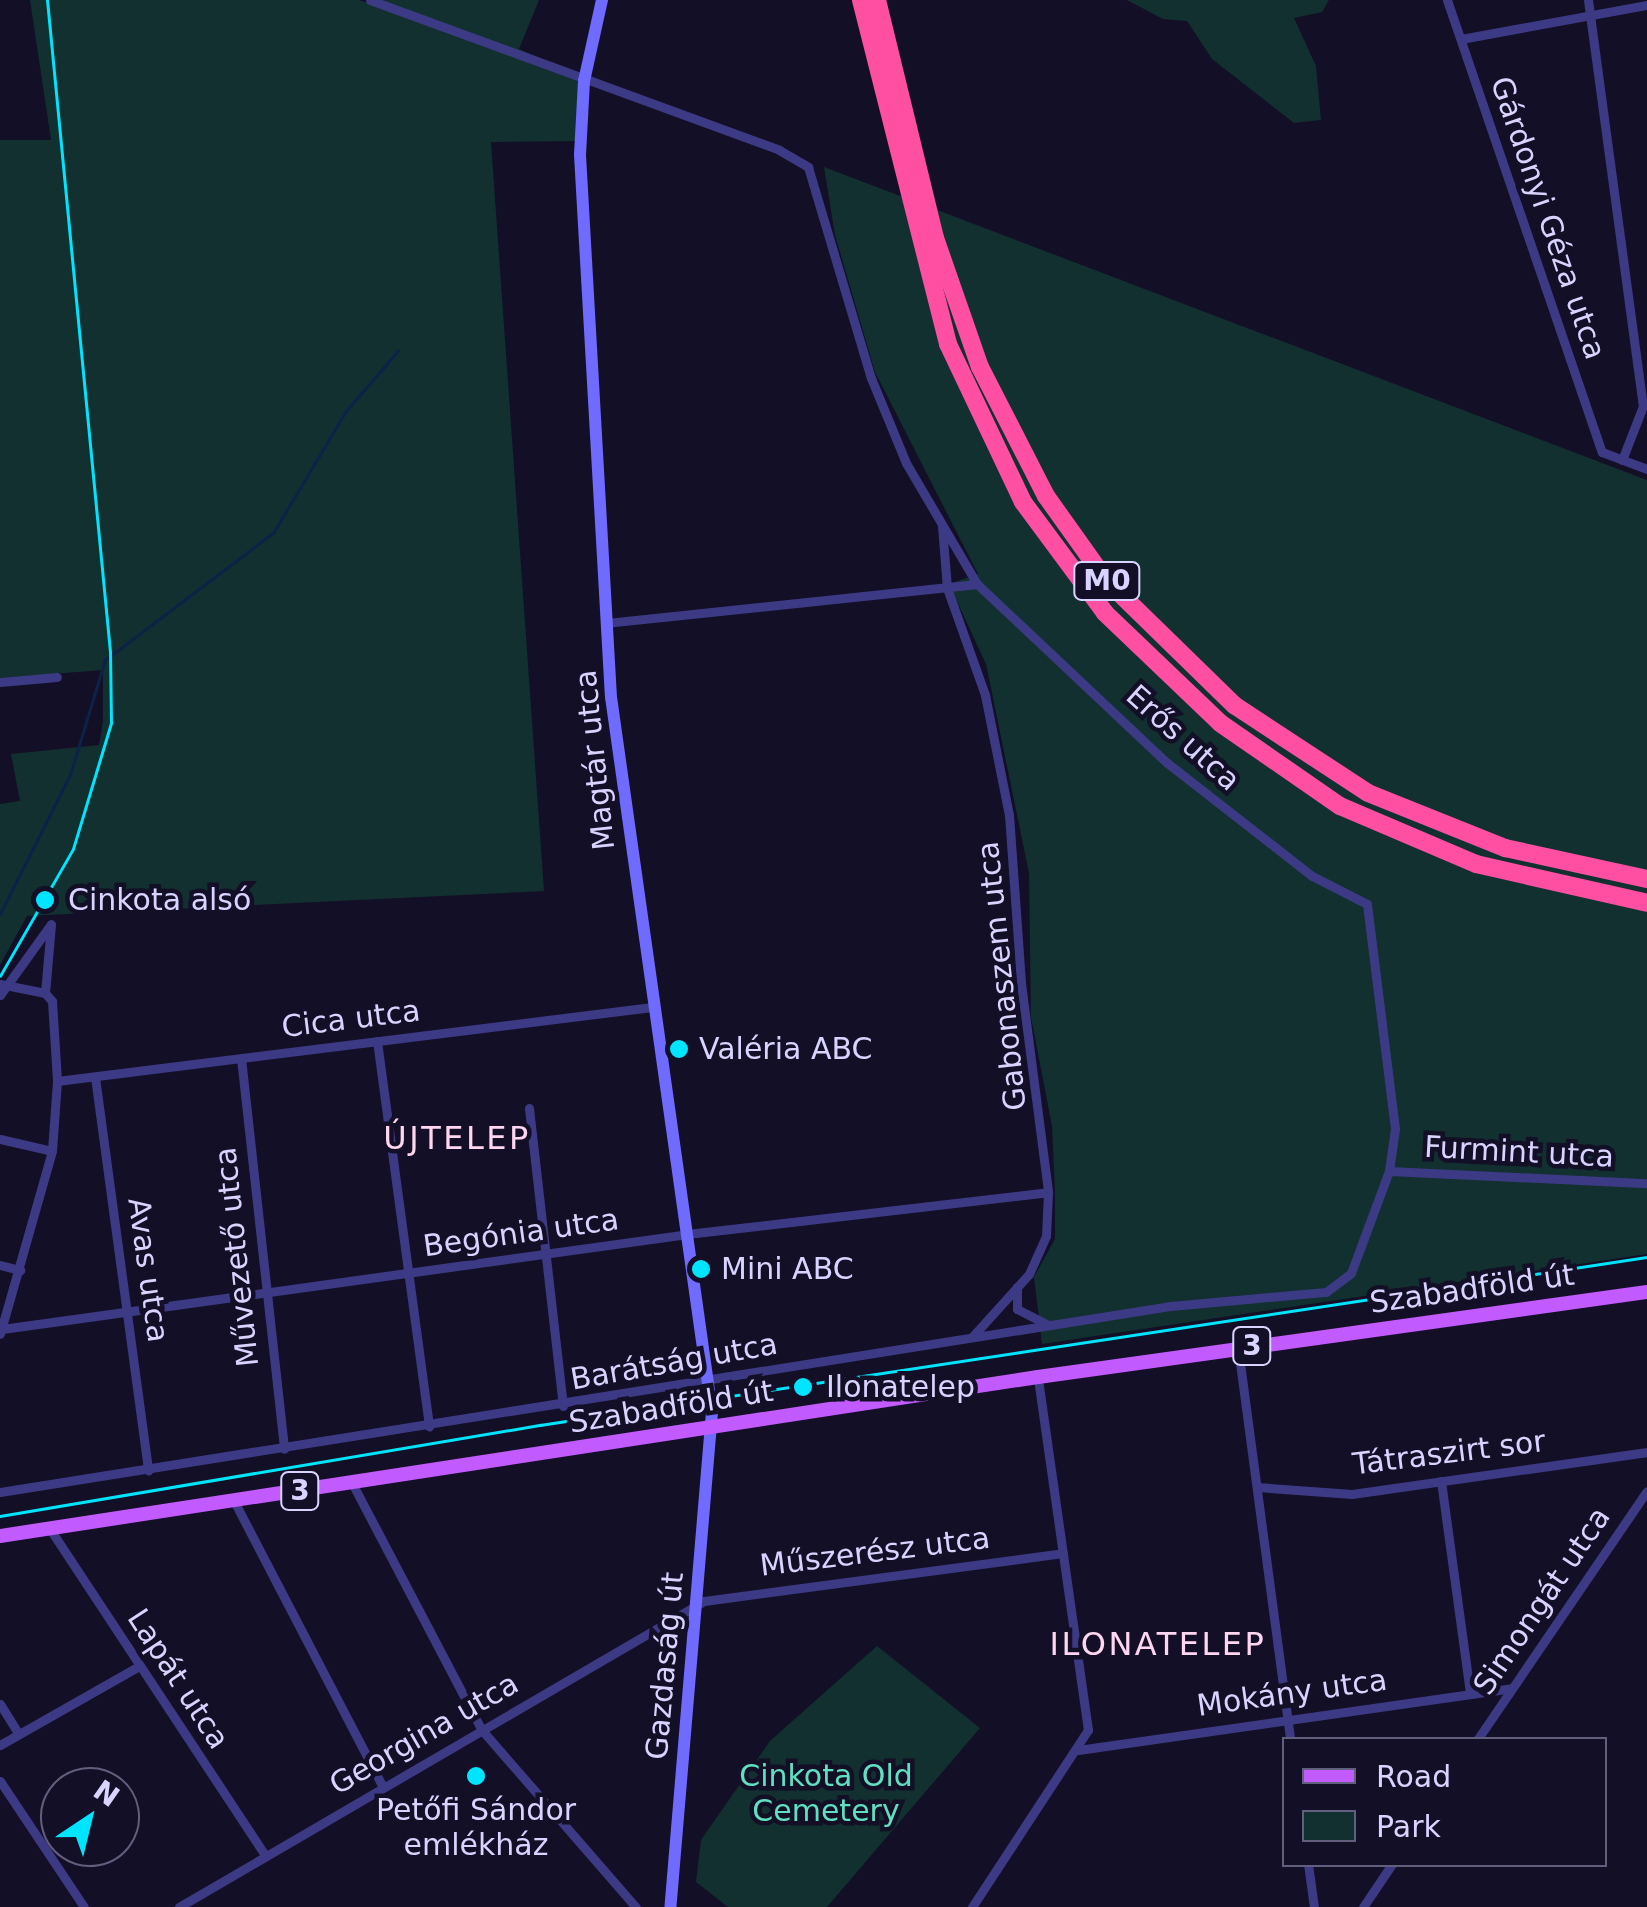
<!DOCTYPE html>
<meta charset="utf-8">
<style>
body{margin:0}
#map{position:relative;width:1647px;height:1907px;overflow:hidden;background:#130f26;font-family:"DejaVu Sans",sans-serif}
div>[style]{position:absolute}
[style*='--x']{left:calc(var(--x)*1px);top:calc(var(--y)*1px);width:calc(var(--w)*1px);rotate:calc(var(--a)*1deg)}
.green>*{inset:0;background:#12302f}
.stream>*{height:2.5px;margin:-1.25px;padding:0 1.25px;transform-origin:1.25px;border-radius:1.25px;background:#0c2248}
.street>*{height:9px;margin:-4.5px;padding:0 4.5px;transform-origin:4.5px;border-radius:4.5px;background:#3d3a85}
.secondary>*{height:12px;margin:-6px;padding:0 6px;transform-origin:6px;border-radius:6px;background:#6f6bff}
.primary>*{height:14px;margin:-7px;padding:0 7px;transform-origin:7px;border-radius:7px;background:#c25bff}
.highway>*{height:18px;margin:-9px;padding:0 9px;transform-origin:9px;border-radius:9px;background:#ff4fa3}
.tram>*{height:2.5px;margin:-1.25px;padding:0 1.25px;transform-origin:1.25px;border-radius:1.25px;background:#00e5ff}
.dots>*{width:28px;height:28px;translate:-50% -50%;box-sizing:border-box;border:5px solid #130f26;border-radius:50%}
span{translate:-50% -50%;white-space:nowrap;text-align:center;line-height:1.15;-webkit-text-stroke:9px #130f26;paint-order:stroke}
.shield-label span{padding:2px 8px;background:#130f26;border:2px solid;border-radius:8px;-webkit-text-stroke-width:0}
.shield-label{font-size:28px;color:#d9d4ff;font-weight:700}
.street-label{font-size:30px;color:#d9d4ff}
.poi-label{font-size:30px;color:#d9d4ff}
.left{translate:0 -50%;text-align:left}
.park-label{font-size:30px;color:#5fe0c0}
.neighbourhood-label{font-size:32px;color:#ffd6f0;letter-spacing:2.5px}
.legend{position:absolute;left:1282px;top:1737px;width:325px;height:130px;box-sizing:border-box;background:#130f26;border:2px solid #625e7d;margin:0;padding:12px 18px;list-style:none;font-size:30px;color:#d9d4ff}
.legend li{display:flex;align-items:center;gap:20px;height:50px}
.legend b{width:50px;border:2px solid #625e7d}
.north{position:absolute;left:40px;top:1767px;width:100px;height:100px;box-sizing:border-box;background:#130f26;border:2px solid #625e7d;border-radius:50%;rotate:35deg;font-size:28px;font-weight:700;line-height:40px;text-align:center;color:#d9d4ff}
.north::after{content:'';display:block;margin:auto;width:35px;height:45px;background:#00e5ff;clip-path:polygon(50% 0,100% 100%,50% 72%,0 100%)}
</style>
<div id="map">
<div class="green">
<div style="clip-path:polygon(30px 0,359px 0,380px 7px,379px 0,539px 0,519px 49px,578px 75px,579px 141px,491px 142px,544px 891px,27px 916px,0 965px,0 804px,20px 801px,11px 754px,99px 745px,103px 721px,103px 670px,0 678px,0 140px,51px 140px)"></div>
<div style="clip-path:polygon(1127px 0,1329px 0,1322px 12px,1294px 18px,1316px 66px,1321px 120px,1294px 123px,1212px 59px,1187px 21px,1163px 19px)"></div>
<div style="clip-path:polygon(824px 167px,1647px 480px,1647px 1254px,1042px 1344px,1034px 1277px,1055px 1239px,1055px 1192px,1052px 1126px,1031px 1017px,1029px 873px,986px 664px,949px 584px,978px 574px,875px 372px,835px 235px)"></div>
<div style="clip-path:polygon(877px 1646px,980px 1728px,827px 1907px,728px 1907px,696px 1882px,701px 1840px,770px 1741px)"></div>
</div>
<div class="stream">
<div style="--x:0;--y:914;--w:156;--a:-63.3"></div>
<div style="--x:70;--y:775;--w:120;--a:-73.1"></div>
<div style="--x:105;--y:660;--w:211;--a:-37.1"></div>
<div style="--x:273;--y:533;--w:142;--a:-59.1"></div>
<div style="--x:346;--y:411;--w:79;--a:-49.1"></div>
</div>
<div class="street">
<div style="--x:370;--y:0;--w:436;--a:20.1"></div>
<div style="--x:779;--y:150;--w:34;--a:30"></div>
<div style="--x:808;--y:167;--w:220;--a:73.4"></div>
<div style="--x:871;--y:378;--w:92;--a:67.6"></div>
<div style="--x:906;--y:463;--w:140;--a:59.6"></div>
<div style="--x:1447;--y:0;--w:478;--a:71.1"></div>
<div style="--x:1602;--y:452;--w:48;--a:20.7"></div>
<div style="--x:1588;--y:0;--w:410;--a:82.3"></div>
<div style="--x:1643;--y:406;--w:58;--a:111.3"></div>
<div style="--x:1461;--y:39;--w:189;--a:-10.4"></div>
<div style="--x:942;--y:526;--w:62;--a:85.4"></div>
<div style="--x:947;--y:588;--w:114;--a:70.4"></div>
<div style="--x:985;--y:695;--w:122;--a:78.7"></div>
<div style="--x:1009;--y:815;--w:168;--a:85.9"></div>
<div style="--x:1021;--y:983;--w:211;--a:82.6"></div>
<div style="--x:1048;--y:1192;--w:44;--a:92.6"></div>
<div style="--x:1046;--y:1236;--w:42;--a:114.1"></div>
<div style="--x:1029;--y:1274;--w:85;--a:132.1"></div>
<div style="--x:0;--y:682;--w:57;--a:-5"></div>
<div style="--x:0;--y:984;--w:46;--a:11.3"></div>
<div style="--x:45;--y:993;--w:11;--a:49"></div>
<div style="--x:52;--y:1001;--w:80;--a:86.4"></div>
<div style="--x:57;--y:1081;--w:70;--a:94.1"></div>
<div style="--x:52;--y:1151;--w:190;--a:105.9"></div>
<div style="--x:45;--y:993;--w:69;--a:-85"></div>
<div style="--x:0;--y:995;--w:87;--a:-54.3"></div>
<div style="--x:377;--y:1041;--w:389;--a:82.3"></div>
<div style="--x:241;--y:1058;--w:393;--a:83.7"></div>
<div style="--x:95;--y:1077;--w:397;--a:82.3"></div>
<div style="--x:57;--y:1081;--w:600;--a:-7.09"></div>
<div style="--x:529;--y:1108;--w:300;--a:83.5"></div>
<div style="--x:0;--y:1139;--w:53;--a:13"></div>
<div style="--x:1389;--y:1171;--w:258;--a:2.7"></div>
<div style="--x:0;--y:1265;--w:21;--a:14"></div>
<div style="--x:1017;--y:1287;--w:22;--a:90"></div>
<div style="--x:1017;--y:1309;--w:34;--a:27"></div>
<div style="--x:2;--y:1329;--w:701;--a:-7.88"></div>
<div style="--x:696;--y:1233;--w:354;--a:-6.6"></div>
<div style="--x:1238;--y:1348;--w:395;--a:82.4"></div>
<div style="--x:1441;--y:1481;--w:214;--a:82.2"></div>
<div style="--x:352;--y:1483;--w:278;--a:62.3"></div>
<div style="--x:481;--y:1729;--w:236;--a:49"></div>
<div style="--x:1257;--y:1487;--w:95;--a:4.2"></div>
<div style="--x:1352;--y:1494;--w:298;--a:-8.1"></div>
<div style="--x:0;--y:1492;--w:1186;--a:-9.03"></div>
<div style="--x:1171;--y:1306;--w:156;--a:-5.2"></div>
<div style="--x:1326;--y:1292;--w:31;--a:-37"></div>
<div style="--x:1351;--y:1273;--w:109;--a:-69.6"></div>
<div style="--x:1389;--y:1171;--w:42;--a:-81.9"></div>
<div style="--x:1395;--y:1129;--w:227;--a:-97.1"></div>
<div style="--x:1367;--y:904;--w:62;--a:-153"></div>
<div style="--x:1312;--y:876;--w:185;--a:-142"></div>
<div style="--x:1166;--y:762;--w:260;--a:-136.7"></div>
<div style="--x:977;--y:584;--w:372;--a:174"></div>
<div style="--x:234;--y:1501;--w:322;--a:62.5"></div>
<div style="--x:50;--y:1529;--w:392;--a:56.6"></div>
<div style="--x:0;--y:1704;--w:34;--a:58"></div>
<div style="--x:1477;--y:1740;--w:301;--a:-55.7"></div>
<div style="--x:0;--y:1745;--w:160;--a:-29.6"></div>
<div style="--x:1078;--y:1750;--w:438;--a:-8.1"></div>
<div style="--x:0;--y:1781;--w:151;--a:56.3"></div>
<div style="--x:1308;--y:1864;--w:43;--a:82.1"></div>
<div style="--x:179;--y:1907;--w:608;--a:-30.24"></div>
<div style="--x:704;--y:1601;--w:362;--a:-7.6"></div>
<div style="--x:972;--y:1907;--w:212;--a:-56.8"></div>
<div style="--x:1088;--y:1730;--w:357;--a:-98.1"></div>
<div style="--x:1363;--y:1907;--w:52;--a:-56"></div>
</div>
<div class="secondary">
<div style="--x:602;--y:0;--w:83;--a:102.5"></div>
<div style="--x:584;--y:81;--w:74;--a:93.1"></div>
<div style="--x:580;--y:155;--w:543;--a:86.73"></div>
<div style="--x:611;--y:697;--w:722;--a:81.96"></div>
<div style="--x:712;--y:1412;--w:497;--a:94.8"></div>
</div>
<div class="primary">
<div style="--x:0;--y:1536;--w:1050;--a:-8.71"></div>
<div style="--x:1038;--y:1377;--w:615;--a:-7.95"></div>
</div>
<div class="highway">
<div style="--x:861;--y:0;--w:355;--a:75.8"></div>
<div style="--x:948;--y:344;--w:175;--a:64.6"></div>
<div style="--x:1023;--y:502;--w:138;--a:53.5"></div>
<div style="--x:1105;--y:613;--w:159;--a:43.7"></div>
<div style="--x:1220;--y:723;--w:146;--a:34.7"></div>
<div style="--x:1340;--y:806;--w:148;--a:23.1"></div>
<div style="--x:1476;--y:864;--w:175;--a:12.8"></div>
<div style="--x:877;--y:0;--w:245;--a:76.3"></div>
<div style="--x:935;--y:238;--w:137;--a:70.8"></div>
<div style="--x:980;--y:367;--w:145;--a:62.9"></div>
<div style="--x:1046;--y:496;--w:103;--a:54.5"></div>
<div style="--x:1106;--y:580;--w:179;--a:44.3"></div>
<div style="--x:1234;--y:705;--w:160;--a:33.3"></div>
<div style="--x:1368;--y:793;--w:148;--a:21.9"></div>
<div style="--x:1505;--y:848;--w:145;--a:12.3"></div>
</div>
<div class="tram">
<div style="--x:0;--y:976;--w:146;--a:-60.1"></div>
<div style="--x:73;--y:849;--w:132;--a:-73.2"></div>
<div style="--x:111;--y:723;--w:71;--a:-90.8"></div>
<div style="--x:110;--y:652;--w:655;--a:-95.52"></div>
<div style="--x:0;--y:1516;--w:548;--a:-9.57"></div>
<div style="--x:540;--y:1425;--w:1120;--a:-8.63"></div>
</div>
<div class="dots">
<div style="left:45px;top:900px;background:#00e5ff"></div>
<div style="left:679px;top:1049px;background:#00e5ff"></div>
<div style="left:701px;top:1269px;background:#00e5ff"></div>
<div style="left:803px;top:1387px;background:#00e5ff"></div>
<div style="left:476px;top:1776px;background:#00e5ff"></div>
</div>
<div class="shield-label">
<span style="left:1107px;top:581px">M0</span>
<span style="left:1252px;top:1346px">3</span>
<span style="left:300px;top:1491px">3</span>
</div>
<div class="street-label">
<span style="left:1548px;top:218px;rotate:71deg">Gárdonyi Géza utca</span>
<span style="left:1183px;top:738px;rotate:42deg">Erős utca</span>
<span style="left:595px;top:760px;rotate:-96deg">Magtár utca</span>
<span style="left:1002px;top:976px;rotate:-96deg">Gabonaszem utca</span>
<span style="left:351px;top:1019px;rotate:-7deg">Cica utca</span>
<span style="left:1519px;top:1152px;rotate:3deg">Furmint utca</span>
<span style="left:521px;top:1233px;rotate:-8deg">Begónia utca</span>
<span style="left:237px;top:1257px;rotate:-96deg">Művezető utca</span>
<span style="left:148px;top:1270px;rotate:82deg">Avas utca</span>
<span style="left:1472px;top:1289px;rotate:-8deg">Szabadföld út</span>
<span style="left:674px;top:1362px;rotate:-10deg">Barátság utca</span>
<span style="left:671px;top:1407px;rotate:-9deg">Szabadföld út</span>
<span style="left:1449px;top:1453px;rotate:-7deg">Tátraszirt sor</span>
<span style="left:875px;top:1552px;rotate:-7deg">Műszerész utca</span>
<span style="left:1542px;top:1601px;rotate:-56deg">Simongát utca</span>
<span style="left:665px;top:1666px;rotate:-85deg">Gazdaság út</span>
<span style="left:178px;top:1679px;rotate:57deg">Lapát utca</span>
<span style="left:1292px;top:1693px;rotate:-8deg">Mokány utca</span>
<span style="left:424px;top:1734px;rotate:-30deg">Georgina utca</span>
</div>
<div class="poi-label">
<span class="left" style="left:68px;top:900px">Cinkota alsó</span>
<span class="left" style="left:699px;top:1049px">Valéria ABC</span>
<span class="left" style="left:721px;top:1269px">Mini ABC</span>
<span class="left" style="left:826px;top:1387px">Ilonatelep</span>
<span style="left:476px;top:1827px">Petőfi Sándor<br>emlékház</span>
</div>
<div class="park-label">
<span style="left:826px;top:1793px">Cinkota Old<br>Cemetery</span>
</div>
<div class="neighbourhood-label">
<span style="left:457px;top:1138px">ÚJTELEP</span>
<span style="left:1158px;top:1644px">ILONATELEP</span>
</div>
<ul class="legend">
<li><b style="height:12px;background:#c25bff"></b>Road</li>
<li><b style="height:28px;background:#12302f"></b>Park</li>
</ul>
<div class="north">N</div>
</div>
